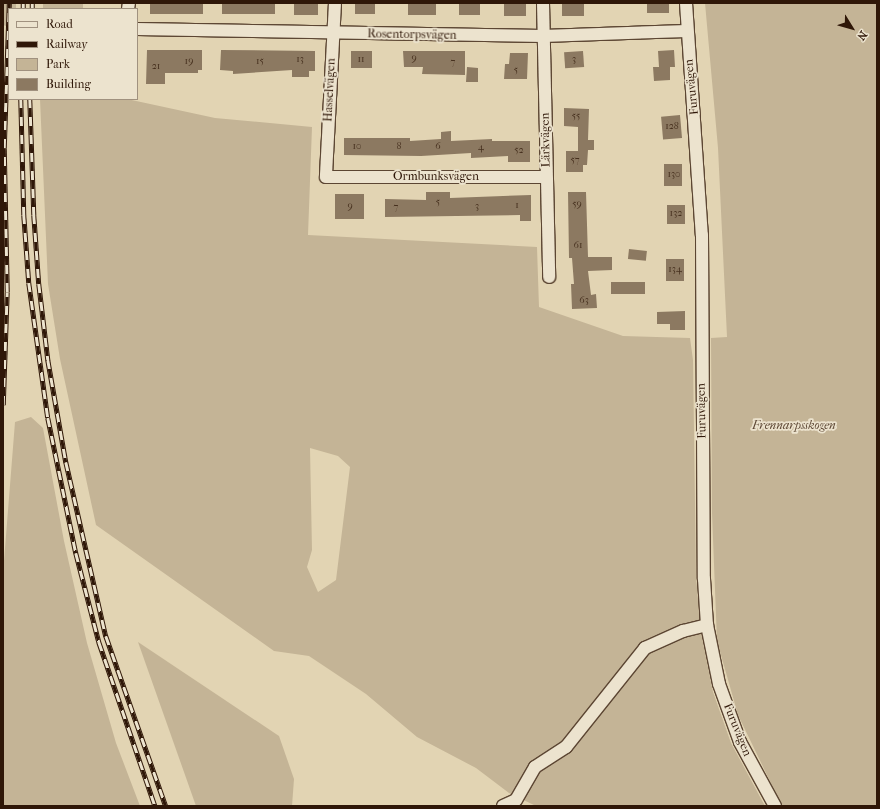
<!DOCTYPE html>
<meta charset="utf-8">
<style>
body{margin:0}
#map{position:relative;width:880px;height:809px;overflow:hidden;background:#e2d4b3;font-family:"IM FELL French Canon",serif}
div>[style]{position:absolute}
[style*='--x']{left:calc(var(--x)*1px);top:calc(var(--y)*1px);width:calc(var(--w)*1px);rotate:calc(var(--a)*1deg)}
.green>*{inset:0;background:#c4b496;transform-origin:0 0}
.building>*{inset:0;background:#8c7961;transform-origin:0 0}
.roads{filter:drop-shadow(1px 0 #5c4633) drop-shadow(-1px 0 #5c4633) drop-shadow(0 1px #5c4633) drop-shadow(0 -1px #5c4633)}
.street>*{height:12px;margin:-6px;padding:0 6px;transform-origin:6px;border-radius:6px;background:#ece3ce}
.rail>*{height:4.5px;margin-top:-2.25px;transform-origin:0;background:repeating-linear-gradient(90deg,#ece3ce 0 9px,#2f1708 0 18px);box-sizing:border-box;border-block:1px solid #2f1708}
span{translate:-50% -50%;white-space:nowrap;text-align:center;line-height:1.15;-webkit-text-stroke:3.5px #ece3ce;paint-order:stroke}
.number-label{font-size:10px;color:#46301e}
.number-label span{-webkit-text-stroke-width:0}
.street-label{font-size:12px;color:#2f1708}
.park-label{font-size:12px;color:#5c4633;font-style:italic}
.frame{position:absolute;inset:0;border:4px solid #2f1708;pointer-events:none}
.legend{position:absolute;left:8px;top:8px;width:130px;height:92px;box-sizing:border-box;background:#ece3ce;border:1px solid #a0917f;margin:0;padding:5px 7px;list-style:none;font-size:12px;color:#2f1708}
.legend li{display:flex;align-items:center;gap:8px;height:20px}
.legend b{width:20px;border:1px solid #a0917f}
.north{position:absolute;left:832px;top:8px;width:40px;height:40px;-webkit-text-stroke:3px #ece3ce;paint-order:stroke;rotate:127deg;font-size:11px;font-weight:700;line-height:16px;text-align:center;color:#2f1708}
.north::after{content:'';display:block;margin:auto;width:14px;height:18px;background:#2f1708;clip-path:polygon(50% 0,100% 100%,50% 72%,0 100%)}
</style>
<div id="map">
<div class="green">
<div style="clip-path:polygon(3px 3px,16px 3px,16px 9px,9px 9px,9px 27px,3px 25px)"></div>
<div style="left:43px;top:3px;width:40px;height:6px"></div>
<div style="clip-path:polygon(705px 3px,877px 3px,877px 806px,782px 806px,738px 715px,717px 641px,712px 513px,711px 338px,727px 337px,718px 148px)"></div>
<div style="clip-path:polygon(evenodd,40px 99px,127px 99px,215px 118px,312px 127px,308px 235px,537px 247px,539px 307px,623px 336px,690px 338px,693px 360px,696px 576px,701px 632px,713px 692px,731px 743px,765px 806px,536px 806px,509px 793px,476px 768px,417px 737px,366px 694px,309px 656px,274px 651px,96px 525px,60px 359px,48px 284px,40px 99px,310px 448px,338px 456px,350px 467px,336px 580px,318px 592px,307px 567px,312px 550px,310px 448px)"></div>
<div style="clip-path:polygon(31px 417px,43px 428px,64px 541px,87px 643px,116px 743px,140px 806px,3px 805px,4px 561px,15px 422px)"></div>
<div style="clip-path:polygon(138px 642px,279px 736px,294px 779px,292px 806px,196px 806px)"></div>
</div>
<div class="building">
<div style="left:150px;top:3px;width:53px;height:11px"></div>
<div style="left:222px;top:3px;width:53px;height:11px"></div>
<div style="left:294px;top:3px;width:24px;height:12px"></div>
<div style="left:355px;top:3px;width:20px;height:11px"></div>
<div style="left:408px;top:3px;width:28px;height:12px"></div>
<div style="left:459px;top:3px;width:21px;height:12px"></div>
<div style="left:504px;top:3px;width:22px;height:13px"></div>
<div style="left:562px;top:3px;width:22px;height:13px"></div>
<div style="left:647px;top:3px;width:22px;height:10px"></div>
<div style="clip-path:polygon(147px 50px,202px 50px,202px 70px,198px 70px,198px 73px,165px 73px,165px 84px,146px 84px)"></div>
<div style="clip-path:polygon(221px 50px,315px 51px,315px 71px,309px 71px,309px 77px,292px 77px,292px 70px,233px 74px,233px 71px,220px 70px)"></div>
<div style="clip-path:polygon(674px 50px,675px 67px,670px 67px,670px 80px,654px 81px,653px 67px,659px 67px,658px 51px)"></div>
<div style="left:351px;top:51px;width:21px;height:17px"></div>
<div style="clip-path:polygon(403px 51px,465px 51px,465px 75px,422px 74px,423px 67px,404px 67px)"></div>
<div style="left:583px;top:51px;width:16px;height:19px;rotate:86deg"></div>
<div style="clip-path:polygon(510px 53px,528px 53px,527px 79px,504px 79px,505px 64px,509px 64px)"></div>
<div style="clip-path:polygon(467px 67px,478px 68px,478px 82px,466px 82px)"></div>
<div style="clip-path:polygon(564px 108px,589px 109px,588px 140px,594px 140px,594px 150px,588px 150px,587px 165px,583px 165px,583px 172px,566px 172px,566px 151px,578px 151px,578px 127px,564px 126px)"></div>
<div style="left:680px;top:115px;width:23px;height:19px;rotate:85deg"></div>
<div style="clip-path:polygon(451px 131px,451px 141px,492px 139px,492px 141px,530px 141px,530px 162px,508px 162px,508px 156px,471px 158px,471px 153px,421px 156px,344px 155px,344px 138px,410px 138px,410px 141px,441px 139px,441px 132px)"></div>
<div style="left:664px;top:164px;width:18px;height:22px"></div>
<div style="clip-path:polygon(426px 192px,450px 192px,450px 198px,531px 195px,531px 221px,520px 221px,520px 215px,385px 217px,385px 199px,426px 200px)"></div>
<div style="clip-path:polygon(568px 192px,586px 192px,588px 257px,612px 257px,612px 270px,588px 271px,591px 295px,596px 294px,597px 308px,572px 309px,571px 284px,574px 284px,572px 258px,569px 258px)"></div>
<div style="left:364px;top:194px;width:25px;height:29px;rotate:90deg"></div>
<div style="left:667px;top:205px;width:18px;height:19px"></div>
<div style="left:629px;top:249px;width:18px;height:10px;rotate:6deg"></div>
<div style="left:666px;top:259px;width:18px;height:22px"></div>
<div style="left:645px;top:282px;width:12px;height:34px;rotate:90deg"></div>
<div style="clip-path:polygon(685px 311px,685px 330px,670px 330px,670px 324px,657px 324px,657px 312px)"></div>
</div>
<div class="roads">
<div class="street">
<div style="--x:335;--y:3;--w:174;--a:93"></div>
<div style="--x:326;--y:177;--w:220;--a:0"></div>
<div style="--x:543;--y:3;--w:274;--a:88.7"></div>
<div style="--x:686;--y:3;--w:233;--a:86.1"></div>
<div style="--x:702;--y:235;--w:344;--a:89.7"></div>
<div style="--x:704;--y:579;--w:46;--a:86.3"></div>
<div style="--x:707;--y:625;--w:60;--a:78.5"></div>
<div style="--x:719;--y:684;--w:62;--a:70.1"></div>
<div style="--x:740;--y:742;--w:73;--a:61.3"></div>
<div style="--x:128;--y:9;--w:6;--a:-81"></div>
<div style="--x:137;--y:29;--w:406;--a:1"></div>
<div style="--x:543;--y:36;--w:144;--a:-2"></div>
<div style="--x:503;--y:806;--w:14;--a:-25"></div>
<div style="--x:516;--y:800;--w:38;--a:-60"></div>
<div style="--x:535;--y:767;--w:37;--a:-33"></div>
<div style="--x:566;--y:747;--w:127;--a:-51.4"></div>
<div style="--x:645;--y:648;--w:42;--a:-24.1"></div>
<div style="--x:683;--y:631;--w:25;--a:-14"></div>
</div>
</div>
<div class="rail">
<div style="--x:23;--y:9;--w:6;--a:-90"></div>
<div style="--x:32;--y:9;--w:6;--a:-90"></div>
<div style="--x:21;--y:99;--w:116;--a:88.5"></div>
<div style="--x:24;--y:215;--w:68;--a:85.8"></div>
<div style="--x:29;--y:283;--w:136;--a:82"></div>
<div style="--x:48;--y:418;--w:138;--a:78.3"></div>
<div style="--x:76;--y:553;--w:92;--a:75.5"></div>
<div style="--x:99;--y:642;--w:173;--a:71.1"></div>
<div style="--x:30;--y:99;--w:116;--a:88"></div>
<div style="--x:34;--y:215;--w:69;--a:85.9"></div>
<div style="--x:39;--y:284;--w:77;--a:83.2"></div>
<div style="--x:48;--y:360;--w:104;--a:80"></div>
<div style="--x:66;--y:462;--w:179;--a:77.1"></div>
<div style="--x:106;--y:636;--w:180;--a:70.6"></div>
<div style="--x:3;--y:405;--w:113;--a:-88"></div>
<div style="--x:7;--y:292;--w:144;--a:-91.2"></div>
<div style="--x:4;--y:148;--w:145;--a:-88"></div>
</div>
<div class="number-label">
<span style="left:414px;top:59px">9</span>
<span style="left:300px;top:60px">13</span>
<span style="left:361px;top:60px">11</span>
<span style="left:574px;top:60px">3</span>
<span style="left:189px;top:62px">19</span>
<span style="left:260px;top:62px">15</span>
<span style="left:453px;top:63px">7</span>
<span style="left:156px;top:67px">21</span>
<span style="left:516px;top:71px">5</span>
<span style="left:576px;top:117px">55</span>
<span style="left:672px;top:127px">128</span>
<span style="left:357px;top:147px">10</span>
<span style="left:399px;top:147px">8</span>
<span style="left:438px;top:147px">6</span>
<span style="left:481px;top:148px">4</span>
<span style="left:519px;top:151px">52</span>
<span style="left:575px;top:161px">57</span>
<span style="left:674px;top:175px">130</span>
<span style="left:438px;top:203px">5</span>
<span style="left:577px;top:205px">59</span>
<span style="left:517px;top:206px">1</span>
<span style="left:350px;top:207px">9</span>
<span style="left:477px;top:207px">3</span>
<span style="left:396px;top:208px">7</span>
<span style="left:676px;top:214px">132</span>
<span style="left:578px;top:246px">61</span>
<span style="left:675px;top:270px">134</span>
<span style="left:584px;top:301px">63</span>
</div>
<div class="street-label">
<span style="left:412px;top:35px;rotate:1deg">Rosentorpsvägen</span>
<span style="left:692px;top:87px;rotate:-96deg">Furuvägen</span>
<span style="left:330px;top:90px;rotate:-87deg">Hasselvägen</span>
<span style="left:546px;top:140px;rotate:-91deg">Lärkvägen</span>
<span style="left:436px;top:177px">Ormbunksvägen</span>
<span style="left:702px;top:411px;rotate:-91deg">Furuvägen</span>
<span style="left:737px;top:730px;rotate:68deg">Furuvägen</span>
</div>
<div class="park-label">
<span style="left:794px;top:426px">Frennarpsskogen</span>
</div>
<div class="frame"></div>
<ul class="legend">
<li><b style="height:5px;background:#ece3ce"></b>Road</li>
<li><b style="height:5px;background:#2f1708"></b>Railway</li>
<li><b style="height:11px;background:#c4b496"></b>Park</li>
<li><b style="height:11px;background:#8c7961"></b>Building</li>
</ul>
<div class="north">N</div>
</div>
